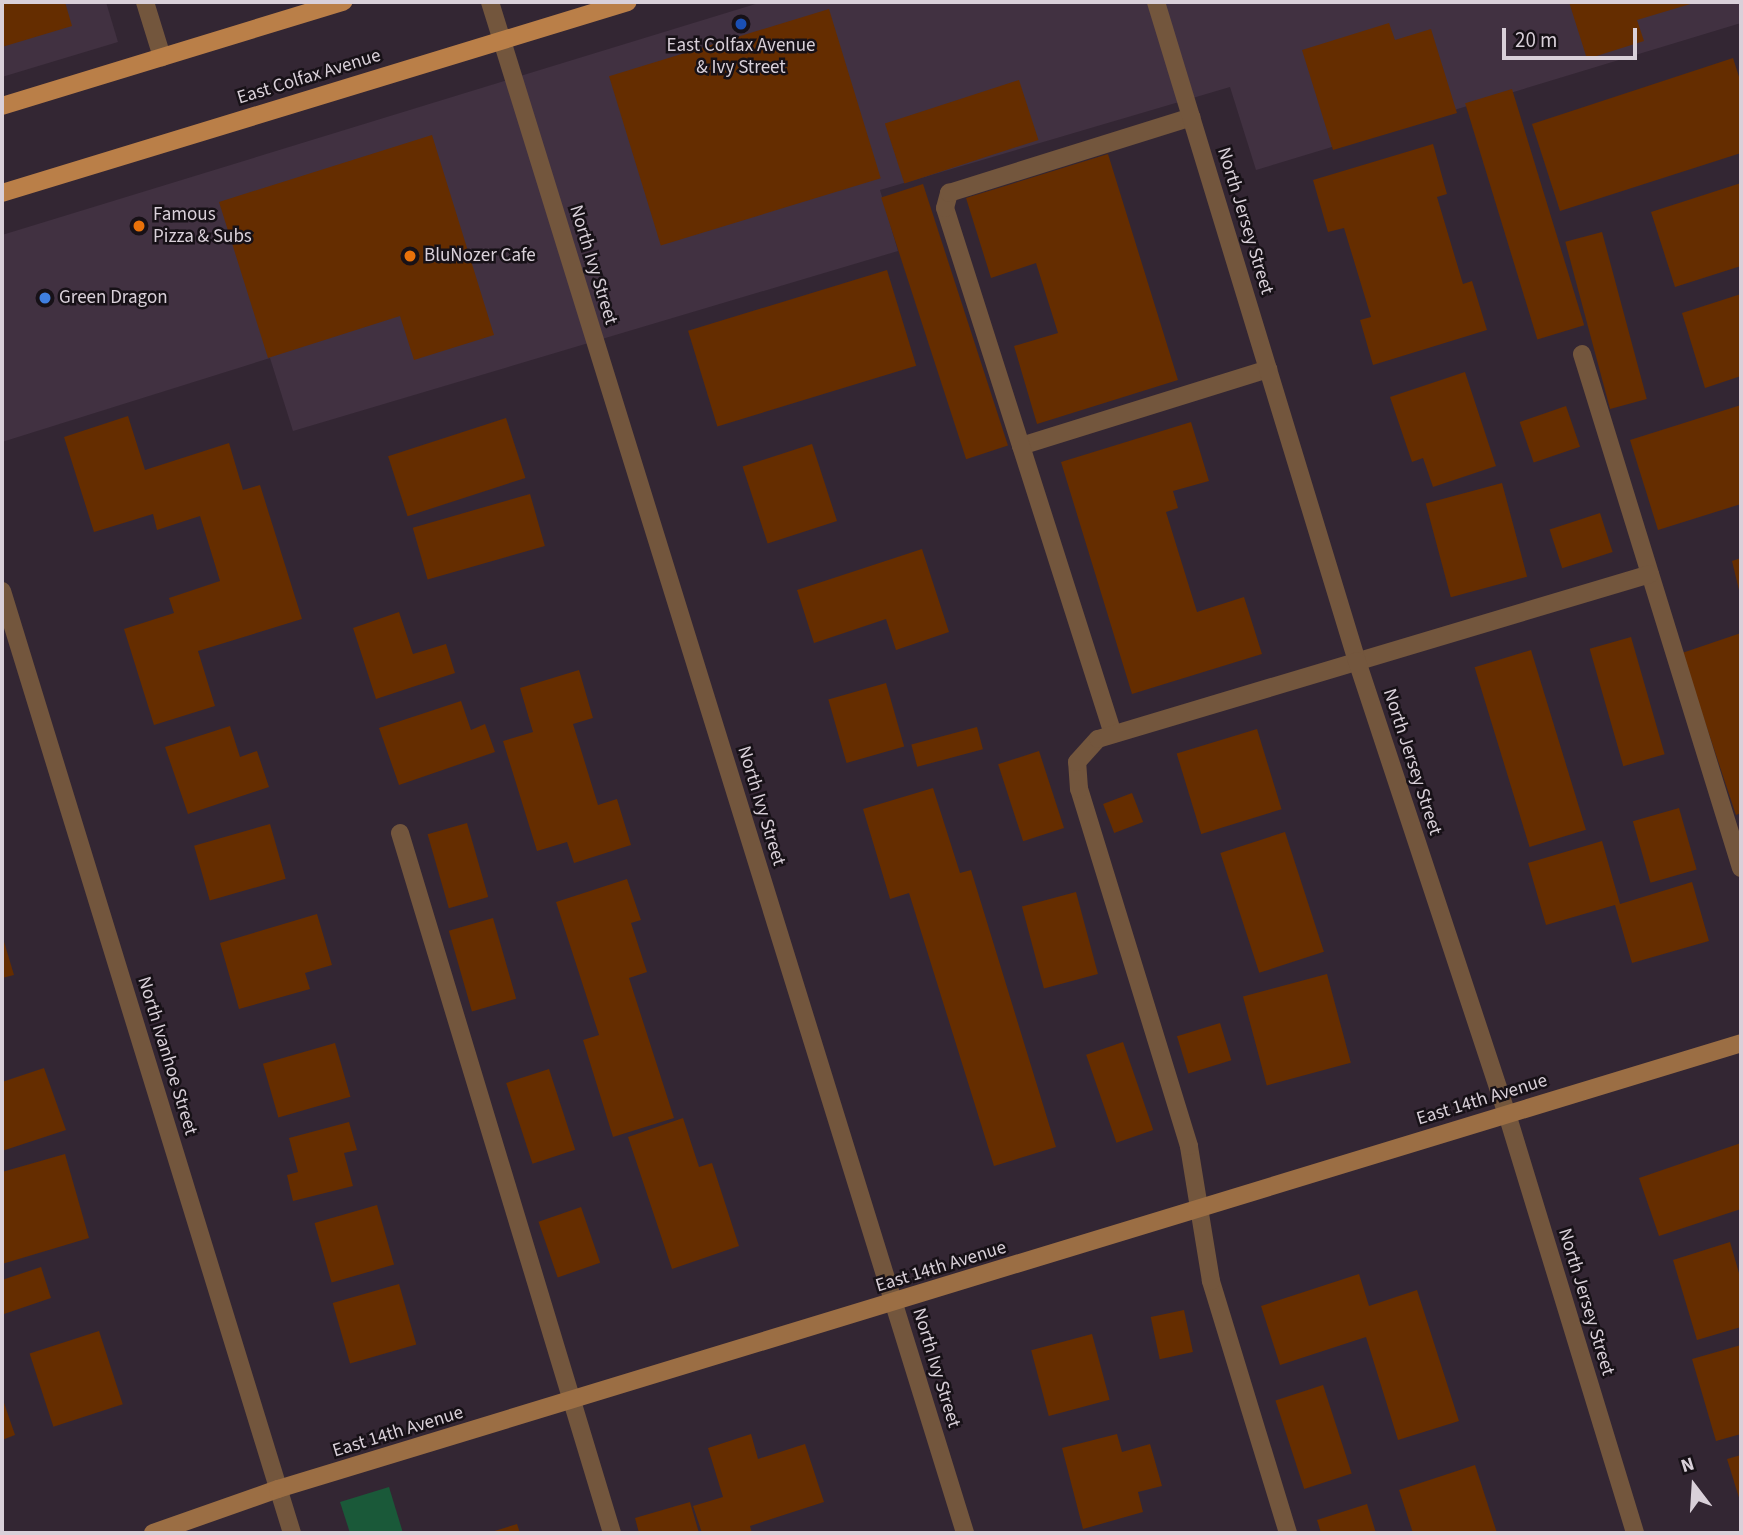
<!DOCTYPE html>
<style>
body{margin:0}
#map{position:relative;width:1743px;height:1535px;overflow:hidden;background:#332633;font-family:"Source Sans 3",sans-serif}
div>[style]{position:absolute}
[style*='--x']{left:calc(var(--x)*1px);top:calc(var(--y)*1px);width:calc(var(--w)*1px);rotate:calc(var(--a)*1deg)}
.built>*{inset:0;background:#413141}
.green>*{inset:0;background:#1a5939}
.building>*{inset:0;background:#652d00;transform-origin:0 0}
.service>*{height:18px;margin:-9px;padding:0 9px;transform-origin:9px;border-radius:9px;background:#73563d}
.minor>*{height:18px;margin:-9px;padding:0 9px;transform-origin:9px;border-radius:9px;background:#73563d}
.secondary>*{height:18px;margin:-9px;padding:0 9px;transform-origin:9px;border-radius:9px;background:#9b6e44}
.primary>*{height:18px;margin:-9px;padding:0 9px;transform-origin:9px;border-radius:9px;background:#ba7f48}
.dots>*{width:19px;height:19px;translate:-50% -50%;box-sizing:border-box;border:4px solid #171117;border-radius:50%}
span{translate:-50% -50%;white-space:nowrap;text-align:center;line-height:1.15;-webkit-text-stroke:5px #171117;paint-order:stroke}
.poi-label{font-size:19px;color:#d9d0d9}
.left{translate:0 -50%;text-align:left}
.street-label{font-size:19px;color:#d9d0d9}
.frame{position:absolute;inset:0;border:4px solid #d9d0d9;pointer-events:none}
.north{position:absolute;left:1659px;top:1451px;width:70px;height:70px;-webkit-text-stroke:5px #171117;paint-order:stroke;rotate:343deg;font-size:19px;font-weight:700;line-height:28px;text-align:center;color:#d9d0d9}
.north::after{content:'';display:block;margin:auto;width:24px;height:32px;background:#d9d0d9;clip-path:polygon(50% 0,100% 100%,50% 72%,0 100%)}
.scale{position:absolute;left:1502px;top:28px;width:135px;height:32px;box-sizing:border-box;border:4px solid #d9d0d9;border-top:0;padding-left:9px;font-size:21px;line-height:24px;white-space:nowrap;color:#d9d0d9;-webkit-text-stroke:5px #171117;paint-order:stroke}
</style>
<div id="map">
<div class="built">
<div style="clip-path:polygon(2px 2px,106px 2px,118px 42px,2px 77px)"></div>
<div style="clip-path:polygon(762px 2px,1741px 2px,1741px 23px,1256px 170px,1230px 87px,880px 190px,898px 251px,293px 431px,270px 358px,2px 442px,2px 235px)"></div>
</div>
<div class="green">
<div style="clip-path:polygon(389px 1487px,403px 1533px,350px 1533px,340px 1502px)"></div>
</div>
<div class="building">
<div style="clip-path:polygon(2px 2px,65px 2px,72px 26px,2px 47px)"></div>
<div style="clip-path:polygon(1569px 2px,1697px 2px,1637px 20px,1644px 41px,1587px 59px)"></div>
<div style="left:829px;top:9px;width:177px;height:230px;rotate:73deg"></div>
<div style="clip-path:polygon(1389px 23px,1395px 40px,1431px 29px,1457px 113px,1333px 150px,1302px 50px)"></div>
<div style="clip-path:polygon(1733px 58px,1741px 83px,1741px 153px,1560px 211px,1532px 124px)"></div>
<div style="left:1019px;top:80px;width:63px;height:141px;rotate:72deg"></div>
<div style="left:1512px;top:89px;width:247px;height:49px;rotate:73deg"></div>
<div style="clip-path:polygon(432px 135px,494px 335px,414px 360px,400px 316px,268px 358px,219px 202px)"></div>
<div style="clip-path:polygon(1433px 144px,1447px 194px,1437px 197px,1463px 284px,1472px 281px,1487px 330px,1373px 365px,1360px 320px,1371px 317px,1344px 228px,1328px 232px,1313px 180px)"></div>
<div style="clip-path:polygon(1108px 154px,1178px 380px,1037px 424px,1014px 346px,1058px 333px,1036px 263px,991px 278px,966px 198px)"></div>
<div style="clip-path:polygon(1741px 183px,1741px 266px,1675px 287px,1651px 212px)"></div>
<div style="left:923px;top:184px;width:275px;height:44px;rotate:72deg"></div>
<div style="left:1602px;top:232px;width:173px;height:38px;rotate:75deg"></div>
<div style="left:887px;top:270px;width:100px;height:208px;rotate:73deg"></div>
<div style="clip-path:polygon(1741px 294px,1741px 376px,1705px 388px,1682px 313px)"></div>
<div style="clip-path:polygon(1465px 372px,1496px 466px,1433px 487px,1423px 458px,1412px 462px,1390px 397px)"></div>
<div style="clip-path:polygon(1741px 405px,1741px 504px,1658px 530px,1630px 440px)"></div>
<div style="left:1566px;top:406px;width:43px;height:49px;rotate:71deg"></div>
<div style="clip-path:polygon(128px 416px,145px 470px,229px 443px,243px 490px,260px 485px,302px 619px,198px 651px,215px 706px,154px 725px,124px 629px,174px 613px,169px 598px,220px 581px,200px 516px,157px 530px,153px 514px,94px 532px,64px 437px)"></div>
<div style="left:506px;top:418px;width:63px;height:124px;rotate:72deg"></div>
<div style="clip-path:polygon(1191px 422px,1209px 481px,1173px 491px,1178px 508px,1166px 512px,1197px 612px,1244px 597px,1262px 654px,1132px 694px,1061px 462px)"></div>
<div style="left:812px;top:444px;width:81px;height:73px;rotate:72deg"></div>
<div style="left:1502px;top:483px;width:97px;height:79px;rotate:75deg"></div>
<div style="left:530px;top:494px;width:54px;height:122px;rotate:74deg"></div>
<div style="left:1600px;top:513px;width:41px;height:53px;rotate:72deg"></div>
<div style="clip-path:polygon(922px 549px,949px 632px,896px 650px,886px 619px,814px 643px,797px 590px)"></div>
<div style="clip-path:polygon(1741px 558px,1741px 594px,1740px 594px,1732px 561px)"></div>
<div style="clip-path:polygon(399px 612px,413px 654px,446px 644px,455px 673px,376px 699px,353px 628px)"></div>
<div style="clip-path:polygon(1741px 633px,1741px 813px,1736px 815px,1682px 653px)"></div>
<div style="left:1631px;top:637px;width:122px;height:43px;rotate:74deg"></div>
<div style="left:1531px;top:650px;width:188px;height:59px;rotate:73deg"></div>
<div style="clip-path:polygon(579px 670px,593px 718px,573px 724px,598px 805px,617px 799px,631px 845px,574px 863px,567px 842px,537px 851px,503px 741px,533px 732px,520px 688px)"></div>
<div style="left:886px;top:683px;width:66px;height:60px;rotate:74deg"></div>
<div style="clip-path:polygon(461px 701px,471px 730px,485px 724px,495px 752px,399px 785px,379px 728px)"></div>
<div style="clip-path:polygon(230px 726px,240px 757px,257px 751px,269px 787px,188px 814px,165px 747px)"></div>
<div style="left:977px;top:727px;width:23px;height:68px;rotate:75deg"></div>
<div style="left:1257px;top:729px;width:84px;height:84px;rotate:73deg"></div>
<div style="left:1039px;top:751px;width:81px;height:43px;rotate:72deg"></div>
<div style="clip-path:polygon(933px 788px,960px 873px,971px 870px,1056px 1147px,994px 1166px,909px 893px,890px 899px,863px 809px)"></div>
<div style="left:1132px;top:793px;width:31px;height:31px;rotate:69deg"></div>
<div style="left:1679px;top:808px;width:64px;height:48px;rotate:74deg"></div>
<div style="left:467px;top:823px;width:77px;height:41px;rotate:74deg"></div>
<div style="left:270px;top:824px;width:57px;height:79px;rotate:74deg"></div>
<div style="left:1285px;top:832px;width:126px;height:68px;rotate:72deg"></div>
<div style="clip-path:polygon(1602px 841px,1620px 904px,1692px 882px,1709px 941px,1632px 963px,1615px 905px,1546px 925px,1528px 863px)"></div>
<div style="clip-path:polygon(627px 879px,641px 920px,631px 923px,647px 972px,629px 978px,674px 1118px,613px 1137px,583px 1040px,599px 1035px,556px 902px)"></div>
<div style="left:1076px;top:892px;width:85px;height:56px;rotate:75deg"></div>
<div style="clip-path:polygon(317px 914px,332px 965px,305px 973px,310px 989px,239px 1009px,220px 943px)"></div>
<div style="left:493px;top:918px;width:84px;height:46px;rotate:74deg"></div>
<div style="clip-path:polygon(2px 935px,14px 975px,2px 978px)"></div>
<div style="left:1327px;top:974px;width:92px;height:87px;rotate:75deg"></div>
<div style="left:1220px;top:1023px;width:39px;height:45px;rotate:73deg"></div>
<div style="left:1123px;top:1042px;width:93px;height:39px;rotate:71deg"></div>
<div style="left:335px;top:1043px;width:56px;height:75px;rotate:74deg"></div>
<div style="clip-path:polygon(44px 1068px,66px 1130px,2px 1151px,2px 1082px)"></div>
<div style="left:549px;top:1069px;width:85px;height:45px;rotate:72deg"></div>
<div style="clip-path:polygon(683px 1118px,699px 1167px,712px 1163px,739px 1246px,672px 1269px,628px 1137px)"></div>
<div style="clip-path:polygon(349px 1122px,357px 1150px,344px 1153px,353px 1186px,293px 1201px,287px 1175px,298px 1172px,289px 1138px)"></div>
<div style="clip-path:polygon(1741px 1143px,1741px 1209px,1659px 1236px,1639px 1178px)"></div>
<div style="clip-path:polygon(65px 1154px,89px 1238px,2px 1264px,2px 1172px)"></div>
<div style="left:377px;top:1205px;width:62px;height:65px;rotate:74deg"></div>
<div style="left:581px;top:1207px;width:59px;height:45px;rotate:71deg"></div>
<div style="clip-path:polygon(1730px 1242px,1741px 1280px,1741px 1327px,1697px 1340px,1673px 1260px)"></div>
<div style="clip-path:polygon(41px 1267px,51px 1298px,4px 1314px,2px 1280px)"></div>
<div style="clip-path:polygon(1359px 1274px,1369px 1306px,1417px 1290px,1459px 1421px,1398px 1440px,1366px 1337px,1280px 1365px,1261px 1306px)"></div>
<div style="left:399px;top:1284px;width:63px;height:69px;rotate:74deg"></div>
<div style="left:1184px;top:1310px;width:43px;height:34px;rotate:78deg"></div>
<div style="left:99px;top:1331px;width:77px;height:73px;rotate:72deg"></div>
<div style="left:1092px;top:1334px;width:68px;height:63px;rotate:75deg"></div>
<div style="clip-path:polygon(1741px 1345px,1741px 1434px,1716px 1441px,1692px 1359px)"></div>
<div style="left:1323px;top:1385px;width:93px;height:50px;rotate:72deg"></div>
<div style="clip-path:polygon(2px 1397px,15px 1435px,2px 1440px)"></div>
<div style="clip-path:polygon(751px 1434px,758px 1459px,805px 1444px,824px 1502px,750px 1526px,752px 1533px,702px 1533px,693px 1506px,723px 1497px,708px 1448px)"></div>
<div style="clip-path:polygon(1117px 1434px,1122px 1452px,1150px 1444px,1162px 1486px,1138px 1492px,1143px 1512px,1083px 1529px,1062px 1448px)"></div>
<div style="clip-path:polygon(1741px 1455px,1741px 1504px,1727px 1459px)"></div>
<div style="clip-path:polygon(1475px 1465px,1497px 1533px,1413px 1533px,1399px 1490px)"></div>
<div style="clip-path:polygon(690px 1502px,699px 1533px,639px 1533px,635px 1518px)"></div>
<div style="clip-path:polygon(1367px 1504px,1376px 1533px,1321px 1533px,1317px 1520px)"></div>
<div style="clip-path:polygon(517px 1524px,520px 1533px,488px 1533px)"></div>
</div>
<div class="service">
<div style="--x:1582;--y:354;--w:538;--a:72.81"></div>
<div style="--x:1021;--y:446;--w:259;--a:-17.3"></div>
<div style="--x:1113;--y:734;--w:552;--a:-107.71"></div>
<div style="--x:945;--y:208;--w:16;--a:-75"></div>
<div style="--x:949;--y:193;--w:254;--a:-17.4"></div>
<div style="--x:400;--y:833;--w:731;--a:73.15"></div>
<div style="--x:1288;--y:1533;--w:264;--a:-107"></div>
<div style="--x:1211;--y:1281;--w:137;--a:-99.3"></div>
<div style="--x:1189;--y:1146;--w:374;--a:-107.1"></div>
<div style="--x:1079;--y:789;--w:27;--a:-94"></div>
<div style="--x:1077;--y:762;--w:31;--a:-48"></div>
<div style="--x:1098;--y:739;--w:576;--a:-16.64"></div>
</div>
<div class="minor">
<div style="--x:145;--y:2;--w:58;--a:72.8"></div>
<div style="--x:490;--y:2;--w:1603;--a:72.76"></div>
<div style="--x:1156;--y:2;--w:689;--a:73.04"></div>
<div style="--x:1357;--y:661;--w:477;--a:71.7"></div>
<div style="--x:1507;--y:1114;--w:438;--a:73"></div>
<div style="--x:2;--y:591;--w:986;--a:72.89"></div>
</div>
<div class="secondary">
<div style="--x:153;--y:1533;--w:133;--a:-19.4"></div>
<div style="--x:278;--y:1489;--w:1529;--a:-16.95"></div>
</div>
<div class="primary">
<div style="--x:2;--y:106;--w:357;--a:-17"></div>
<div style="--x:2;--y:193;--w:654;--a:-16.97"></div>
</div>
<div class="dots">
<div style="left:741px;top:24px;background:#1a4fb4"></div>
<div style="left:139px;top:226px;background:#e8710a"></div>
<div style="left:410px;top:256px;background:#e8710a"></div>
<div style="left:45px;top:298px;background:#3f7fe0"></div>
</div>
<div class="poi-label">
<span style="left:741px;top:57px">East Colfax Avenue<br>&amp; Ivy Street</span>
<span class="left" style="left:153px;top:226px">Famous<br>Pizza &amp; Subs</span>
<span class="left" style="left:424px;top:256px">BluNozer Cafe</span>
<span class="left" style="left:59px;top:298px">Green Dragon</span>
</div>
<div class="street-label">
<span style="left:309px;top:77px;rotate:-17deg">East Colfax Avenue</span>
<span style="left:1245px;top:221px;rotate:73deg">North Jersey Street</span>
<span style="left:593px;top:265px;rotate:73deg">North Ivy Street</span>
<span style="left:1412px;top:762px;rotate:72deg">North Jersey Street</span>
<span style="left:761px;top:806px;rotate:73deg">North Ivy Street</span>
<span style="left:167px;top:1056px;rotate:73deg">North Ivanhoe Street</span>
<span style="left:1482px;top:1100px;rotate:-17deg">East 14th Avenue</span>
<span style="left:941px;top:1267px;rotate:-17deg">East 14th Avenue</span>
<span style="left:1586px;top:1302px;rotate:73deg">North Jersey Street</span>
<span style="left:936px;top:1368px;rotate:73deg">North Ivy Street</span>
<span style="left:398px;top:1432px;rotate:-17deg">East 14th Avenue</span>
</div>
<div class="frame"></div>
<div class="north">N</div>
<div class="scale">20 m</div>
</div>
